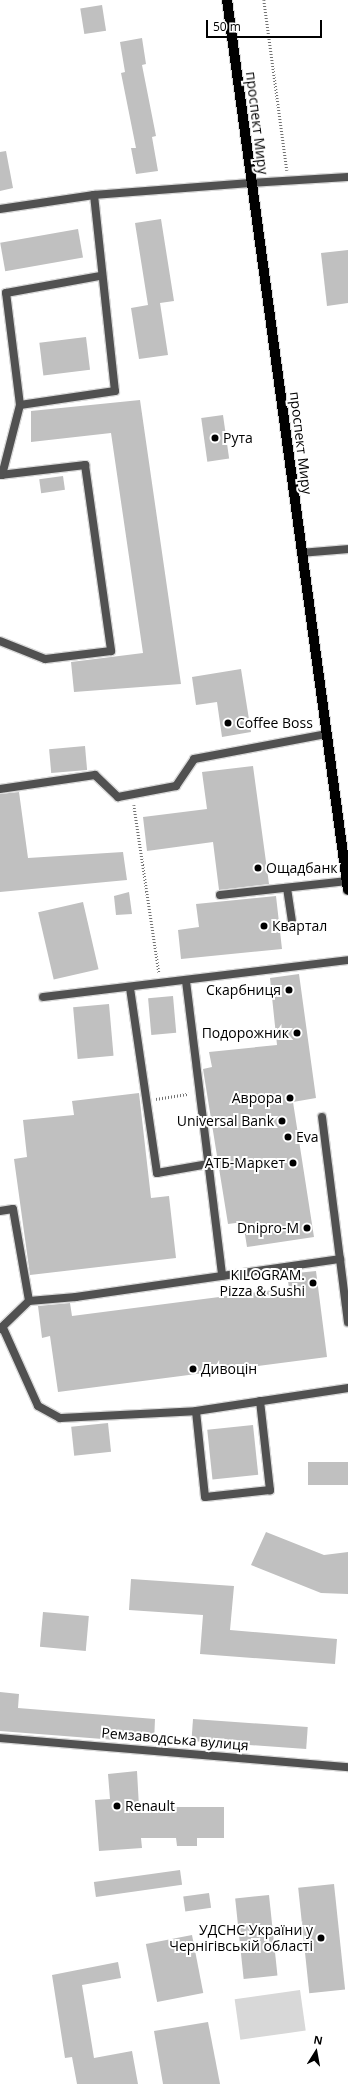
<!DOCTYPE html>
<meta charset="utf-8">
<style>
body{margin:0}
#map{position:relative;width:348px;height:2084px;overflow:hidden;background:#fff;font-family:"Open Sans",sans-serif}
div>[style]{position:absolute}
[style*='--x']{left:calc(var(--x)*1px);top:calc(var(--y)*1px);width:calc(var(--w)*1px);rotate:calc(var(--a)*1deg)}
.green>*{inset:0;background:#d8d8d8;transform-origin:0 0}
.building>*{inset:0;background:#c0c0c0;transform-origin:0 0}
.path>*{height:2.5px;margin-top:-1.25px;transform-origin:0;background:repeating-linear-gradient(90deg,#737373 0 1px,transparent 0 3px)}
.roads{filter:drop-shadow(1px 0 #dbdbdb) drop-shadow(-1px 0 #dbdbdb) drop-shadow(0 1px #dbdbdb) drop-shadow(0 -1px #dbdbdb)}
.lane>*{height:8px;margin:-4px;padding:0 4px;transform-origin:4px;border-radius:4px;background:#515151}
.street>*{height:8px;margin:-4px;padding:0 4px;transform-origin:4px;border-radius:4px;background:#515151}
.primary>*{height:10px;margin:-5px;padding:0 5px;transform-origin:5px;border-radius:5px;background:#000}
.dots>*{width:11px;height:11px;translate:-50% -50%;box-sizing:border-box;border:2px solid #fff;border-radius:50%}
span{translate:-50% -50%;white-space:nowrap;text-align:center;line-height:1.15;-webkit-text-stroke:4px #fff;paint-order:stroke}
.street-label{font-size:14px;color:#000}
.poi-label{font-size:14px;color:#000}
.left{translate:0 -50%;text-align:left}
.right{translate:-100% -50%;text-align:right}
.north{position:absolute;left:296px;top:2032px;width:40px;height:40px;-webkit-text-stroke:3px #fff;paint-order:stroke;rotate:11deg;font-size:11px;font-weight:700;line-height:16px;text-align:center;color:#000}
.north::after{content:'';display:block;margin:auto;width:14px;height:18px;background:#000;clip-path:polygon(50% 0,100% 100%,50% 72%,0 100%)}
.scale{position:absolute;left:206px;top:20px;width:116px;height:18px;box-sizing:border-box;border:2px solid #000;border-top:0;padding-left:5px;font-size:12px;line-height:14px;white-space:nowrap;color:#000;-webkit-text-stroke:3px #fff;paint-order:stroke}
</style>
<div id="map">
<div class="green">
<div style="left:300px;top:1990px;width:41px;height:66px;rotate:82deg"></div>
</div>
<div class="building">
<div style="left:102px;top:5px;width:26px;height:22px;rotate:81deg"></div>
<div style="clip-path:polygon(142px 38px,146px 64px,142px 65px,156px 136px,152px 137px,158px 171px,136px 174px,131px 148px,136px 148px,121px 73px,125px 72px,120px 42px)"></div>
<div style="clip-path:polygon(6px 151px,13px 188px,0 191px,0 152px)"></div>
<div style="clip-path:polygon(161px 219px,174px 301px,160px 303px,168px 355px,139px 359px,131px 308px,148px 305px,135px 223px)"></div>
<div style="left:78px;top:229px;width:29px;height:79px;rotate:80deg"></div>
<div style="clip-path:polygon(348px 250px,348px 303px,327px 306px,321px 253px)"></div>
<div style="left:86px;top:337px;width:33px;height:47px;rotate:83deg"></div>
<div style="clip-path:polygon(140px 400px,181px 684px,74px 692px,71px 662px,143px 653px,111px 433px,31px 442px,31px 411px)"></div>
<div style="left:223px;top:415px;width:44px;height:22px;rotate:82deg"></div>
<div style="left:63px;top:476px;width:14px;height:24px;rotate:82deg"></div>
<div style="clip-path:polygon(241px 669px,251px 732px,222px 737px,217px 702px,196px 705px,192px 677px)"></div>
<div style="left:85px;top:746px;width:24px;height:36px;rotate:85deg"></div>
<div style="clip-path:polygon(253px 766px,269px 884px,219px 890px,213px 842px,147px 851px,143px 817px,207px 809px,202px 772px)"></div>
<div style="clip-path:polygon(19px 792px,28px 858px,123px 852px,127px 880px,0 892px,0 794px)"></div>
<div style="clip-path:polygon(129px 892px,132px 914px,116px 915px,114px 896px)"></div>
<div style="clip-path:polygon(276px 896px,282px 949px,181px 959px,178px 930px,199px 927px,196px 904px)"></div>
<div style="left:83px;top:902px;width:69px;height:46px;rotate:77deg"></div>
<div style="clip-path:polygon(299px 974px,316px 1098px,293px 1102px,314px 1237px,247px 1247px,243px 1222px,228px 1224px,203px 1069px,212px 1067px,209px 1052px,277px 1045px,270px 978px)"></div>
<div style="left:173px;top:996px;width:37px;height:25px;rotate:85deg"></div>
<div style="left:109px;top:1004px;width:52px;height:36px;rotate:85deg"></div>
<div style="clip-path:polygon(139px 1093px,151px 1198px,169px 1196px,176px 1258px,30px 1275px,14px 1159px,27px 1157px,23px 1120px,74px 1115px,72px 1101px)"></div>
<div style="clip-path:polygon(316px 1271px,327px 1357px,58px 1392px,50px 1336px,42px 1338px,38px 1306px,70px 1303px,72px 1316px,289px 1288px,287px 1274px)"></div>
<div style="left:108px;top:1423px;width:29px;height:37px;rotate:84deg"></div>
<div style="left:253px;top:1425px;width:50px;height:46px;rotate:84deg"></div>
<div style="left:348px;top:1462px;width:23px;height:40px;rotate:90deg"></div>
<div style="clip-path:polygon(266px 1532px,324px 1555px,348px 1552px,348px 1594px,321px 1593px,251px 1565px)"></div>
<div style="clip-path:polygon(131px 1579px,234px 1586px,230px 1630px,337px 1639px,335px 1664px,200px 1654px,203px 1615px,129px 1610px)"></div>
<div style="left:43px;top:1612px;width:46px;height:35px;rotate:5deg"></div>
<div style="clip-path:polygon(0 1692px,19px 1694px,18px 1708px,155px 1719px,154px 1743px,0 1731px)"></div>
<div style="left:193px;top:1719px;width:115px;height:22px;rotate:4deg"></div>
<div style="clip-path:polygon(137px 1771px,139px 1807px,224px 1807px,224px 1838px,197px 1838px,197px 1846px,177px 1846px,176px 1838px,141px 1838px,142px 1848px,99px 1851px,95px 1800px,110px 1799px,108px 1774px)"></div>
<div style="left:180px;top:1870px;width:15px;height:87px;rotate:82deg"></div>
<div style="left:334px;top:1884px;width:106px;height:36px;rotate:84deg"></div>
<div style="left:209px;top:1893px;width:15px;height:26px;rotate:82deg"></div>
<div style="left:269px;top:1895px;width:81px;height:34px;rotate:84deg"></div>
<div style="left:192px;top:1935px;width:59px;height:47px;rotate:79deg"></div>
<div style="clip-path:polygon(118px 1962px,121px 1978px,82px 1985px,94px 2058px,132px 2051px,138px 2084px,77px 2084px,72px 2057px,65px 2058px,52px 1975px)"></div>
<div style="clip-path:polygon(208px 2022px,220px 2084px,163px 2084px,154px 2031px)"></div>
</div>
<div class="path">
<div style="--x:264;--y:0;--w:172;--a:82.3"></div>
<div style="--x:134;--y:805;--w:169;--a:81.5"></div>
<div style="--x:156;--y:1099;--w:33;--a:-9"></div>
</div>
<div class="roads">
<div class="lane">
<div style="--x:250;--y:183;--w:98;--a:-3.5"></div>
<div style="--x:94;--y:195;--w:197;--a:83.9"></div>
<div style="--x:115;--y:391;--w:96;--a:171.6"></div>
<div style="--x:20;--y:405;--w:113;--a:-97.1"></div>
<div style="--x:6;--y:293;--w:96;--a:-10.3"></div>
<div style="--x:0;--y:475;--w:86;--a:-6.7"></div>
<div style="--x:85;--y:465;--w:188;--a:82"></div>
<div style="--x:111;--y:651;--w:66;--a:173.1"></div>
<div style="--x:45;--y:659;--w:48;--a:-158.2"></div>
<div style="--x:2;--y:475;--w:72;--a:-75.6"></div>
<div style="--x:301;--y:553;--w:47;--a:-4.9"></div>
<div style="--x:0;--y:789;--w:96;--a:-8.4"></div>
<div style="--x:95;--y:775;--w:32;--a:44"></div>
<div style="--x:118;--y:797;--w:59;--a:-10.7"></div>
<div style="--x:176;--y:786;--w:32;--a:-56"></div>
<div style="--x:194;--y:759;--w:134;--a:-10.7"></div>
<div style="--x:287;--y:888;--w:40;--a:81.5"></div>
<div style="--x:220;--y:895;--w:128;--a:-6.3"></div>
<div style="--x:186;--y:981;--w:297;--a:83"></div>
<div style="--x:130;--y:988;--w:187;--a:81.7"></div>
<div style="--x:157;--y:1173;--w:52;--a:-10"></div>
<div style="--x:43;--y:997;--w:307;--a:-6.9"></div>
<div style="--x:322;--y:1117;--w:207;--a:82.8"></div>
<div style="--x:0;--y:1211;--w:13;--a:-9"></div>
<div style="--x:13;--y:1209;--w:93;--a:80.1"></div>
<div style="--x:29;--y:1301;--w:47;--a:-4.9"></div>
<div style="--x:76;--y:1297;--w:267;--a:-8.2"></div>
<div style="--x:3;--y:1328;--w:85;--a:65.8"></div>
<div style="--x:38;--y:1406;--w:25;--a:29"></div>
<div style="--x:60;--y:1418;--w:136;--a:-2.9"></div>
<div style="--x:0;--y:1329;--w:40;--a:-44"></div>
<div style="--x:260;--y:1401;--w:90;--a:83.6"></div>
<div style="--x:270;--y:1490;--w:65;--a:173.9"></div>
<div style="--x:205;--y:1497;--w:86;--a:-96"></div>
<div style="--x:196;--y:1411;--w:154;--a:-8.6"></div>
</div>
<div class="street">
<div style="--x:0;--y:209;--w:95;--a:-8.5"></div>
<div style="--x:94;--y:195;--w:156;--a:-4.4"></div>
<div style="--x:0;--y:1738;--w:349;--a:4.8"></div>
</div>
<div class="primary">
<div style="--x:227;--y:0;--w:898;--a:82.26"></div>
</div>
</div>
<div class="dots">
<div style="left:215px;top:438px;background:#000"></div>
<div style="left:228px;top:723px;background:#000"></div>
<div style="left:258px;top:868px;background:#000"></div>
<div style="left:264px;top:926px;background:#000"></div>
<div style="left:289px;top:990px;background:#000"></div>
<div style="left:297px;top:1033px;background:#000"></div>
<div style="left:290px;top:1098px;background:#000"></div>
<div style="left:282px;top:1121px;background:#000"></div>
<div style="left:288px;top:1137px;background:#000"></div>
<div style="left:293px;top:1163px;background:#000"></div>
<div style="left:307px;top:1228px;background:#000"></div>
<div style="left:313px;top:1283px;background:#000"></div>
<div style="left:193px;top:1369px;background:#000"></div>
<div style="left:117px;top:1806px;background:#000"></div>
<div style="left:321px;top:1938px;background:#000"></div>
</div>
<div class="street-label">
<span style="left:257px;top:123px;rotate:83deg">проспект Миру</span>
<span style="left:301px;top:443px;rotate:83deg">проспект Миру</span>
<span style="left:175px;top:1739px;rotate:5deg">Ремзаводська вулиця</span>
</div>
<div class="poi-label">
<span class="left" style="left:223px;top:438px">Рута</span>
<span class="left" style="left:236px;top:723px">Coffee Boss</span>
<span class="left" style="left:266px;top:868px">Ощадбанк</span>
<span class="left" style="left:272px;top:926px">Квартал</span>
<span class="right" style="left:281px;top:990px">Скарбниця</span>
<span class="right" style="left:289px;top:1033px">Подорожник</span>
<span class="right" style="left:282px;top:1098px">Аврора</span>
<span class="right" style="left:274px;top:1121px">Universal Bank</span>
<span class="left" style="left:296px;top:1137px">Eva</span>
<span class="right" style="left:285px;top:1163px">АТБ-Маркет</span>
<span class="right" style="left:299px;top:1228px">Dnipro-M</span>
<span class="right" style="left:305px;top:1283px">KILOGRAM.<br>Pizza &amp; Sushi</span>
<span class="left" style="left:201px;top:1369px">Дивоцін</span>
<span class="left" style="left:125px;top:1806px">Renault</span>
<span class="right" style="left:313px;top:1938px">УДСНС України у<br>Чернігівській області</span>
</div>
<div class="north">N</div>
<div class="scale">50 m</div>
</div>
